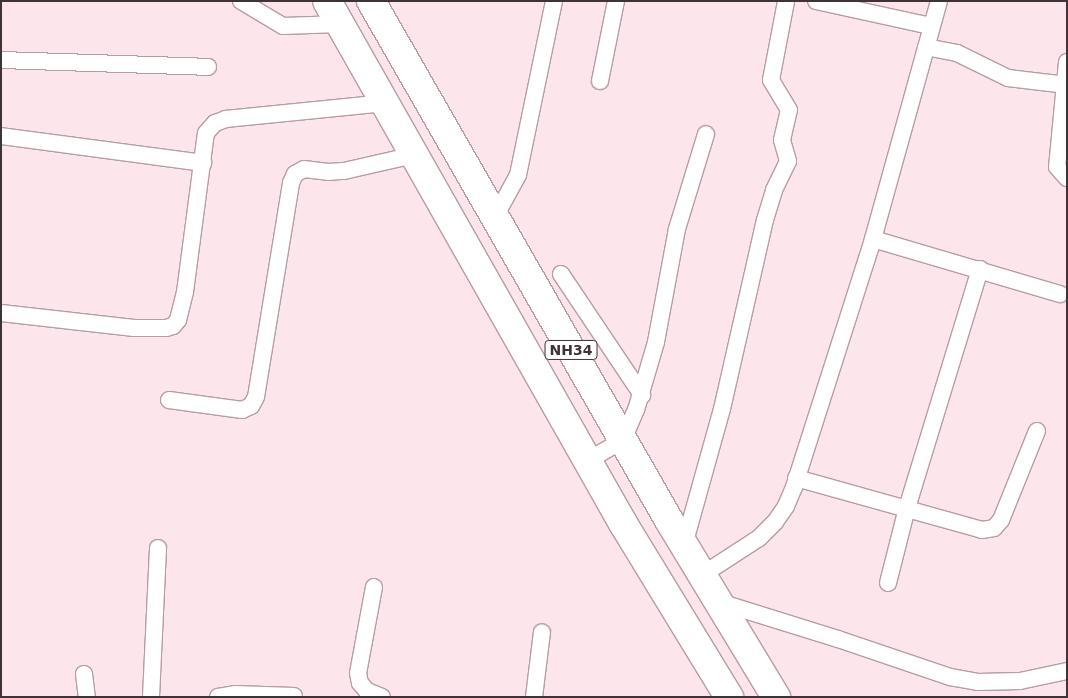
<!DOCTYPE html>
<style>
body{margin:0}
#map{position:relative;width:1068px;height:698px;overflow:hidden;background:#fde6eb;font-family:"DejaVu Sans",sans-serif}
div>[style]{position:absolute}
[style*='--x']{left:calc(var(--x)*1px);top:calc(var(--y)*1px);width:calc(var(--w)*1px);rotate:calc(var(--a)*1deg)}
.roads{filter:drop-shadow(1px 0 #b79da3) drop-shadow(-1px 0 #b79da3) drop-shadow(0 1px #b79da3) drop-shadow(0 -1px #b79da3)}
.street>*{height:16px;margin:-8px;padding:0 8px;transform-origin:8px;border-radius:8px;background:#fff}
.highway>*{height:28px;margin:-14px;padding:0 14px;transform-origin:14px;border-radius:14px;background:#fff}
span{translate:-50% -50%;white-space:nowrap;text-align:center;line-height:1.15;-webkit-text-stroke:4px #fff;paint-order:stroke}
.shield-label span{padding:1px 4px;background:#fff;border:1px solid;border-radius:4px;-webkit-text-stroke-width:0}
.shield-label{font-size:14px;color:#3e3336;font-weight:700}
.frame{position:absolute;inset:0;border:2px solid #3e3336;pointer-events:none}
</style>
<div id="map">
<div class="roads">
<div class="street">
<div style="--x:241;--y:1;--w:49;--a:30.8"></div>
<div style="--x:283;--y:26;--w:57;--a:-2"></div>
<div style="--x:816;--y:1;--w:118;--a:12.3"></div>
<div style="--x:926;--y:47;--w:32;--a:11"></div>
<div style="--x:957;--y:53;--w:57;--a:26.1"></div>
<div style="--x:1008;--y:78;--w:59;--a:6.8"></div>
<div style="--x:1;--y:60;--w:207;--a:1.9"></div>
<div style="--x:1067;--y:62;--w:105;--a:95.4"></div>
<div style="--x:1057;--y:167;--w:15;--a:48"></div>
<div style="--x:600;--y:81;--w:82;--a:-78.7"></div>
<div style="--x:1;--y:136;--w:204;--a:7.6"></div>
<div style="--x:495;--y:217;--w:48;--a:-61.3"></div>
<div style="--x:518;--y:175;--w:178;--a:-78.3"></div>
<div style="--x:873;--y:239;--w:195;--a:16.4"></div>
<div style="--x:561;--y:274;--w:146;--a:56.2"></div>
<div style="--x:1;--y:313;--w:134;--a:6.4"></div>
<div style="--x:134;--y:328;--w:32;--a:0"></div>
<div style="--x:166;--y:328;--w:7;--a:-16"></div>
<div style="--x:173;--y:326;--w:8;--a:-50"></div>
<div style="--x:178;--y:320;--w:29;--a:-76"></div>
<div style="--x:185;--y:292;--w:160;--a:-82.5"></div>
<div style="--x:206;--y:133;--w:13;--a:-48"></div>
<div style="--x:215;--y:123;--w:12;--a:-20"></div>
<div style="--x:226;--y:119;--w:160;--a:-5.7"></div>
<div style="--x:169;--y:400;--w:74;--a:7.8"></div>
<div style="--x:242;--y:410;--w:10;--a:-24"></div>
<div style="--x:251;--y:406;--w:10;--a:-61"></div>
<div style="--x:256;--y:397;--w:217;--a:-80.7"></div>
<div style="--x:291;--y:183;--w:10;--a:-66"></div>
<div style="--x:295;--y:174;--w:10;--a:-29"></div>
<div style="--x:304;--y:169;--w:24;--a:7"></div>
<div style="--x:328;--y:172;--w:16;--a:-4"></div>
<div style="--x:344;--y:171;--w:72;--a:-12.9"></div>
<div style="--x:587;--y:461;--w:42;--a:-30.3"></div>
<div style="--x:623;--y:440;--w:33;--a:-67"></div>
<div style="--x:636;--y:410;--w:71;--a:-73.6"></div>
<div style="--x:656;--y:342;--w:115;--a:-79.5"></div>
<div style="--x:677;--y:229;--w:99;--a:-73"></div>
<div style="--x:796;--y:478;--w:193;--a:15.6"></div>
<div style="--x:982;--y:530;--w:12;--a:-9"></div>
<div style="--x:994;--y:528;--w:11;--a:-49"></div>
<div style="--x:1001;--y:520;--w:96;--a:-68"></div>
<div style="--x:684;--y:545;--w:141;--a:-74.4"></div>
<div style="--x:722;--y:409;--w:194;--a:-77.2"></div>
<div style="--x:765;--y:220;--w:31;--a:-73"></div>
<div style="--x:774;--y:190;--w:32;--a:-64"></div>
<div style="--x:788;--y:161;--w:22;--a:-106"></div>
<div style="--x:782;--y:140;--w:31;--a:-77"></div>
<div style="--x:789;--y:110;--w:35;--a:-121"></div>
<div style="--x:771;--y:80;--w:80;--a:-79.2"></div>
<div style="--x:702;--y:575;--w:68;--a:-33"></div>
<div style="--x:759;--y:538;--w:23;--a:-45"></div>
<div style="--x:775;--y:522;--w:19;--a:-55"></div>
<div style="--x:786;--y:506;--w:21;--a:-67"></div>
<div style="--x:794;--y:487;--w:260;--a:-72.3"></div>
<div style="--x:873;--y:239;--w:247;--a:-74.5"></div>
<div style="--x:888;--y:583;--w:77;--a:-75.8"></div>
<div style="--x:907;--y:508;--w:250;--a:-73"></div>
<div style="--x:374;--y:587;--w:87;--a:100.5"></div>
<div style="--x:358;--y:673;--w:10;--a:79"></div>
<div style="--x:360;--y:683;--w:11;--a:49"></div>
<div style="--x:367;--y:691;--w:16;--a:22"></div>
<div style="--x:719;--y:602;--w:125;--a:17.3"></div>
<div style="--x:838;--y:639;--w:118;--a:18.7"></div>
<div style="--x:950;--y:677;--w:28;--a:10"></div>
<div style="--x:978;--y:682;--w:42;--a:-1.4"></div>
<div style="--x:1020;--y:681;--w:48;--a:-12"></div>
<div style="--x:84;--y:674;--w:23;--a:83"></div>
<div style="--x:151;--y:697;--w:149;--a:-87.3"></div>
<div style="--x:218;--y:697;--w:17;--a:-10"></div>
<div style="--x:235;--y:694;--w:59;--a:1.9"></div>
<div style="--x:534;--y:697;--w:65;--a:-83"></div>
</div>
<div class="highway">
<div style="--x:327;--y:1;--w:602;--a:60.46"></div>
<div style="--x:624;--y:525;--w:202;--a:58.6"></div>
<div style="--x:371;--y:1;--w:601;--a:60.15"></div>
<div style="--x:670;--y:522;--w:205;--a:58.8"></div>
</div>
</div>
<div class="shield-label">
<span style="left:571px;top:350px">NH34</span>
</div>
<div class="frame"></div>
</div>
